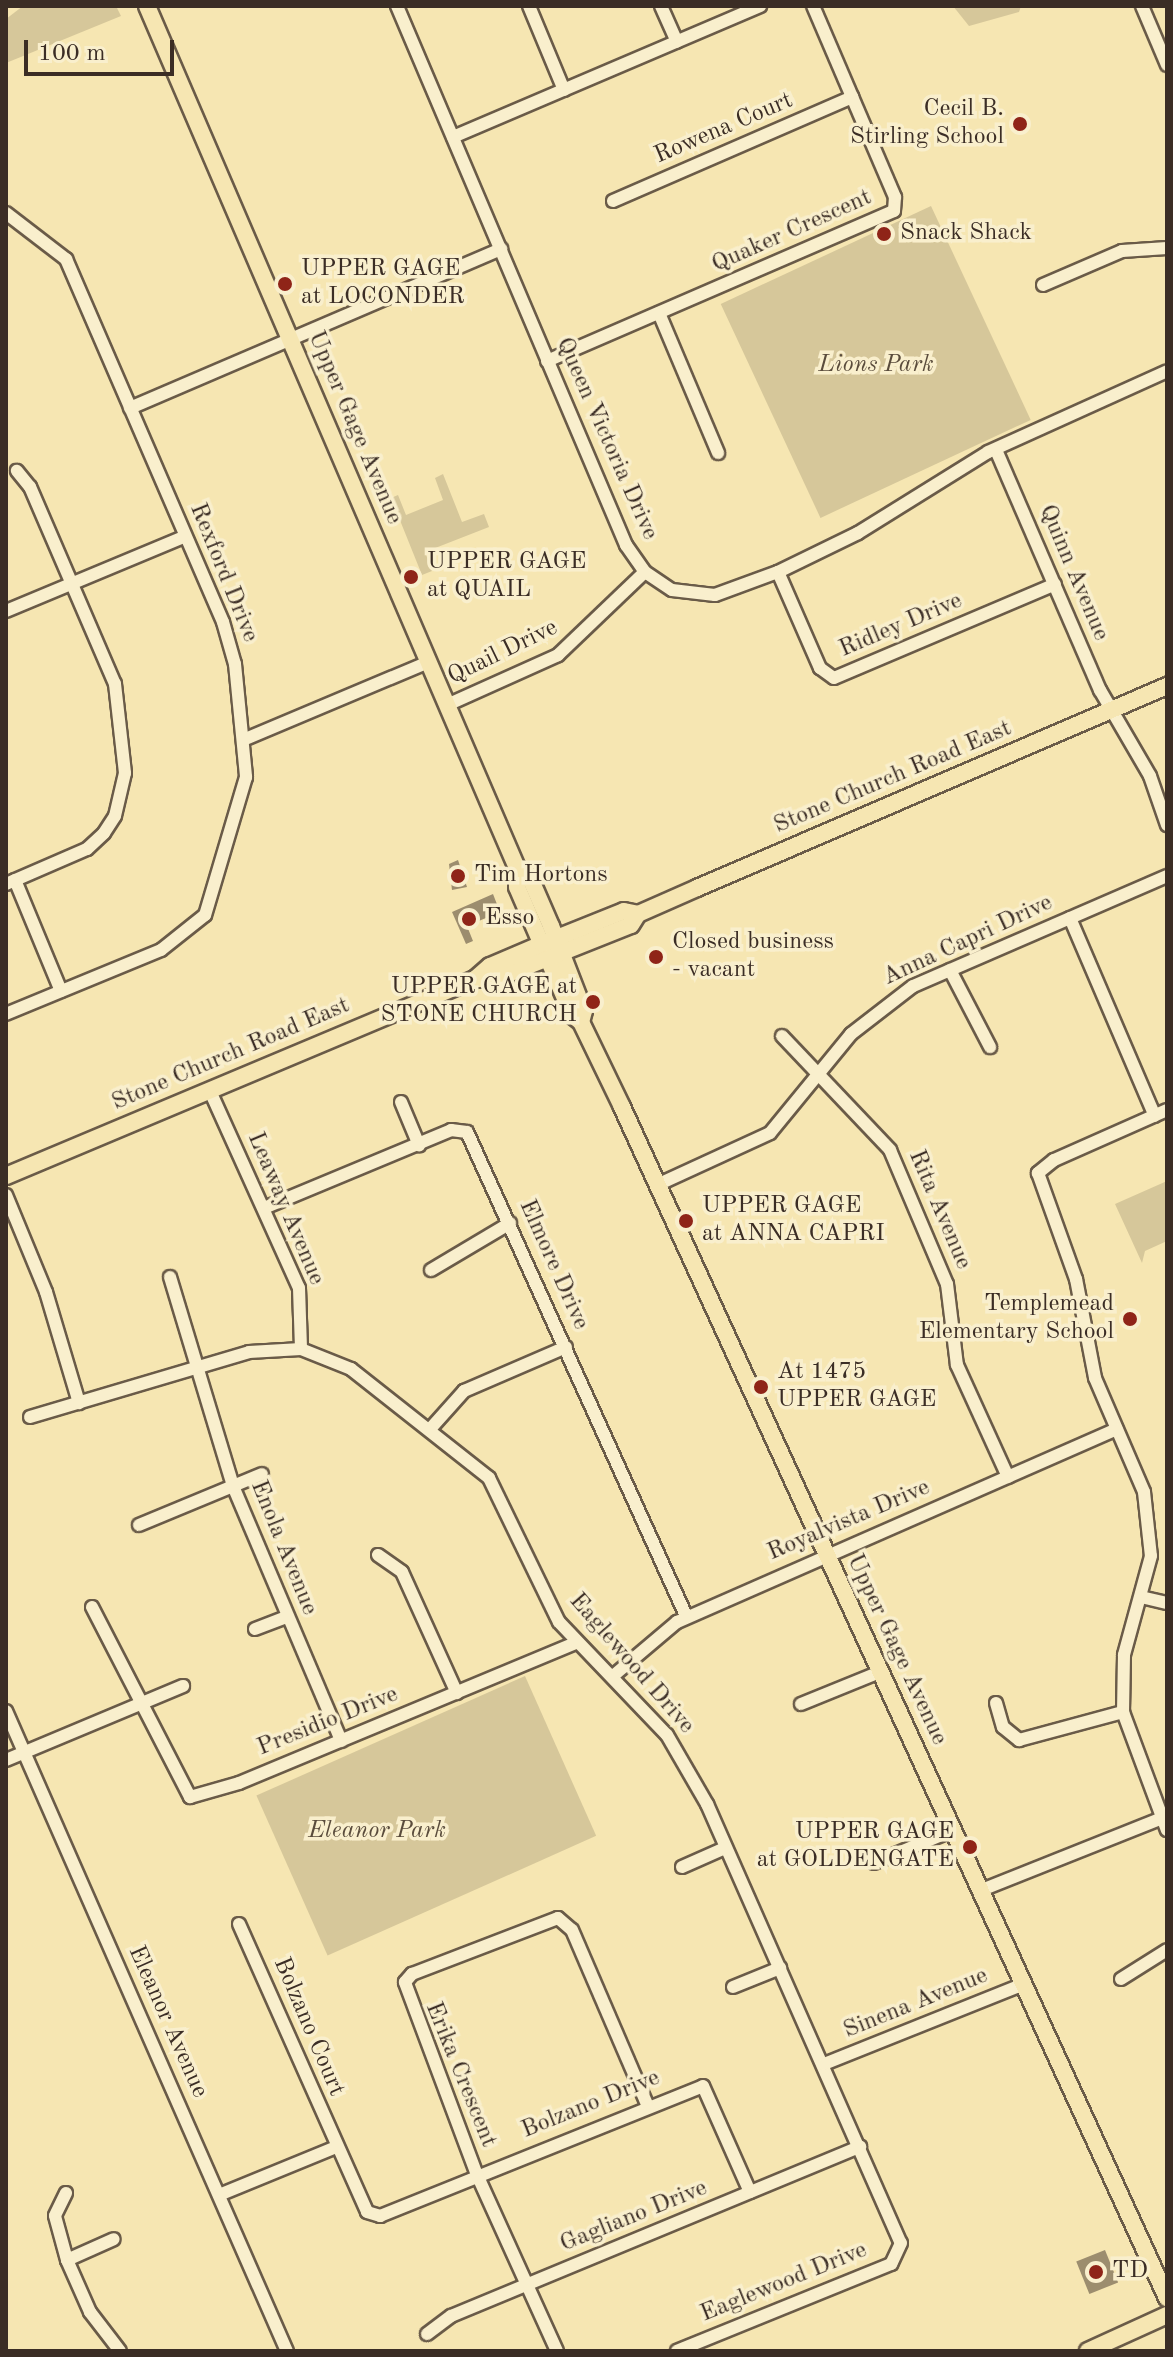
<!DOCTYPE html>
<style>
body{margin:0}
#map{position:relative;width:1173px;height:2357px;overflow:hidden;background:#f6e6b2;font-family:"Old Standard TT",serif}
div>[style]{position:absolute}
[style*='--x']{left:calc(var(--x)*1px);top:calc(var(--y)*1px);width:calc(var(--w)*1px);rotate:calc(var(--a)*1deg)}
.green>*{inset:0;background:#d6c79a;transform-origin:0 0}
.building>*{inset:0;background:#9c8d6e;transform-origin:0 0}
.roads{filter:drop-shadow(2px 0 #6a5b48) drop-shadow(-2px 0 #6a5b48) drop-shadow(0 2px #6a5b48) drop-shadow(0 -2px #6a5b48)}
.minor>*{height:12px;margin:-6px;padding:0 6px;transform-origin:6px;border-radius:6px;background:#f9efcd}
.major>*{height:16px;margin:-8px;padding:0 8px;transform-origin:8px;border-radius:8px;background:#f6e6b2}
.dots>*{width:22px;height:22px;translate:-50% -50%;box-sizing:border-box;border:4px solid #f9efcd;border-radius:50%}
span{translate:-50% -50%;white-space:nowrap;text-align:center;line-height:1.15;-webkit-text-stroke:7px #f9efcd;paint-order:stroke}
.poi-label{font-size:24px;color:#3b2d25}
.right{translate:-100% -50%;text-align:right}
.left{translate:0 -50%;text-align:left}
.street-label{font-size:24px;color:#3b2d25}
.park-label{font-size:24px;color:#5a4c3c;font-style:italic}
.frame{position:absolute;inset:0;border:8px solid #3b2d25;pointer-events:none}
.scale{position:absolute;left:24px;top:40px;width:150px;height:36px;box-sizing:border-box;border:4px solid #3b2d25;border-top:0;padding-left:10px;font-size:24px;line-height:28px;white-space:nowrap;color:#3b2d25;-webkit-text-stroke:6px #f9efcd;paint-order:stroke}
</style>
<div id="map">
<div class="green">
<div style="clip-path:polygon(23px 6px,116px 6px,121px 16px,6px 63px,6px 19px)"></div>
<div style="clip-path:polygon(953px 6px,1021px 6px,1019px 12px,969px 26px)"></div>
<div style="left:931px;top:206px;width:236px;height:232px;rotate:65deg"></div>
<div style="clip-path:polygon(443px 474px,462px 522px,484px 514px,489px 527px,425px 552px,432px 571px,422px 575px,391px 498px,398px 495px,406px 515px,443px 500px,435px 478px)"></div>
<div style="clip-path:polygon(1167px 1181px,1167px 1241px,1145px 1251px,1142px 1263px,1115px 1204px)"></div>
<div style="left:525px;top:1676px;width:175px;height:294px;rotate:66deg"></div>
</div>
<div class="building">
<div style="clip-path:polygon(458px 860px,467px 887px,452px 890px,449px 864px)"></div>
<div style="clip-path:polygon(493px 894px,500px 912px,467px 926px,473px 941px,466px 944px,452px 912px)"></div>
<div style="left:1105px;top:2250px;width:35px;height:31px;rotate:68deg"></div>
</div>
<div class="roads">
<div class="minor">
<div style="--x:397;--y:6;--w:586;--a:66.98"></div>
<div style="--x:626;--y:545;--w:33;--a:55"></div>
<div style="--x:645;--y:572;--w:32;--a:34"></div>
<div style="--x:672;--y:590;--w:43;--a:6.6"></div>
<div style="--x:715;--y:595;--w:67;--a:-20.1"></div>
<div style="--x:778;--y:572;--w:89;--a:-26"></div>
<div style="--x:858;--y:533;--w:153;--a:-31.9"></div>
<div style="--x:988;--y:452;--w:196;--a:-24.3"></div>
<div style="--x:529;--y:6;--w:91;--a:67.4"></div>
<div style="--x:661;--y:6;--w:39;--a:66"></div>
<div style="--x:1142;--y:6;--w:64;--a:67"></div>
<div style="--x:453;--y:137;--w:334;--a:-23.1"></div>
<div style="--x:613;--y:201;--w:261;--a:-23.5"></div>
<div style="--x:6;--y:213;--w:76;--a:37.5"></div>
<div style="--x:66;--y:259;--w:395;--a:66.6"></div>
<div style="--x:223;--y:622;--w:44;--a:74.1"></div>
<div style="--x:235;--y:664;--w:114;--a:84.4"></div>
<div style="--x:246;--y:777;--w:144;--a:106.5"></div>
<div style="--x:205;--y:915;--w:56;--a:141.5"></div>
<div style="--x:161;--y:950;--w:168;--a:157.6"></div>
<div style="--x:1043;--y:285;--w:86;--a:-23.3"></div>
<div style="--x:1122;--y:251;--w:45;--a:-3.8"></div>
<div style="--x:659;--y:313;--w:152;--a:67.1"></div>
<div style="--x:547;--y:361;--w:378;--a:-23.4"></div>
<div style="--x:894;--y:211;--w:14;--a:-86"></div>
<div style="--x:895;--y:197;--w:208;--a:-113.2"></div>
<div style="--x:130;--y:408;--w:404;--a:-23.2"></div>
<div style="--x:996;--y:450;--w:262;--a:66.6"></div>
<div style="--x:1100;--y:690;--w:99;--a:59.8"></div>
<div style="--x:1150;--y:776;--w:52;--a:70.9"></div>
<div style="--x:778;--y:572;--w:105;--a:66.4"></div>
<div style="--x:820;--y:668;--w:17;--a:36"></div>
<div style="--x:834;--y:678;--w:240;--a:-23"></div>
<div style="--x:6;--y:611;--w:193;--a:-22.6"></div>
<div style="--x:447;--y:705;--w:122;--a:-24.2"></div>
<div style="--x:558;--y:655;--w:120;--a:-43.7"></div>
<div style="--x:243;--y:740;--w:202;--a:-22.8"></div>
<div style="--x:15;--y:880;--w:120;--a:67.5"></div>
<div style="--x:6;--y:884;--w:88;--a:-23.4"></div>
<div style="--x:87;--y:849;--w:23;--a:-43"></div>
<div style="--x:104;--y:833;--w:20;--a:-57"></div>
<div style="--x:115;--y:816;--w:44;--a:-76.9"></div>
<div style="--x:125;--y:773;--w:90;--a:-96.4"></div>
<div style="--x:115;--y:684;--w:215;--a:-113.3"></div>
<div style="--x:30;--y:487;--w:21;--a:-129"></div>
<div style="--x:1070;--y:918;--w:215;--a:66.8"></div>
<div style="--x:950;--y:970;--w:87;--a:62.5"></div>
<div style="--x:782;--y:1036;--w:157;--a:46.5"></div>
<div style="--x:890;--y:1150;--w:146;--a:67"></div>
<div style="--x:947;--y:1284;--w:82;--a:83"></div>
<div style="--x:957;--y:1365;--w:123;--a:65.5"></div>
<div style="--x:210;--y:1091;--w:216;--a:65.7"></div>
<div style="--x:299;--y:1288;--w:61;--a:88.1"></div>
<div style="--x:401;--y:1102;--w:47;--a:67.3"></div>
<div style="--x:1167;--y:1110;--w:124;--a:156.1"></div>
<div style="--x:1054;--y:1160;--w:21;--a:141"></div>
<div style="--x:1038;--y:1173;--w:113;--a:70.3"></div>
<div style="--x:1076;--y:1279;--w:101;--a:79.1"></div>
<div style="--x:1095;--y:1378;--w:124;--a:66.7"></div>
<div style="--x:1144;--y:1492;--w:64;--a:83.8"></div>
<div style="--x:1151;--y:1556;--w:103;--a:105.3"></div>
<div style="--x:1124;--y:1655;--w:57;--a:91"></div>
<div style="--x:1123;--y:1712;--w:126;--a:69.6"></div>
<div style="--x:657;--y:1185;--w:124;--a:-24.7"></div>
<div style="--x:770;--y:1133;--w:128;--a:-50.7"></div>
<div style="--x:851;--y:1034;--w:78;--a:-37.7"></div>
<div style="--x:913;--y:986;--w:277;--a:-23.4"></div>
<div style="--x:6;--y:1195;--w:105;--a:67.6"></div>
<div style="--x:46;--y:1292;--w:116;--a:73.4"></div>
<div style="--x:264;--y:1208;--w:203;--a:-22.6"></div>
<div style="--x:451;--y:1130;--w:16;--a:7"></div>
<div style="--x:467;--y:1132;--w:533;--a:65.64"></div>
<div style="--x:431;--y:1270;--w:92;--a:-30.7"></div>
<div style="--x:170;--y:1277;--w:218;--a:73.2"></div>
<div style="--x:233;--y:1486;--w:277;--a:67"></div>
<div style="--x:30;--y:1417;--w:228;--a:-16.5"></div>
<div style="--x:249;--y:1352;--w:52;--a:-3.3"></div>
<div style="--x:301;--y:1349;--w:54;--a:21.8"></div>
<div style="--x:351;--y:1369;--w:176;--a:38.3"></div>
<div style="--x:489;--y:1478;--w:160;--a:64.1"></div>
<div style="--x:559;--y:1622;--w:156;--a:46.3"></div>
<div style="--x:667;--y:1735;--w:80;--a:59.9"></div>
<div style="--x:707;--y:1804;--w:480;--a:66.2"></div>
<div style="--x:901;--y:2243;--w:23;--a:115"></div>
<div style="--x:891;--y:2264;--w:231;--a:157.9"></div>
<div style="--x:431;--y:1428;--w:50;--a:-48.3"></div>
<div style="--x:464;--y:1391;--w:111;--a:-23.3"></div>
<div style="--x:139;--y:1525;--w:133;--a:-22.5"></div>
<div style="--x:378;--y:1555;--w:29;--a:35"></div>
<div style="--x:402;--y:1572;--w:133;--a:65.6"></div>
<div style="--x:1141;--y:1597;--w:27;--a:13"></div>
<div style="--x:92;--y:1607;--w:214;--a:62.7"></div>
<div style="--x:190;--y:1797;--w:51;--a:-15.9"></div>
<div style="--x:239;--y:1783;--w:366;--a:-22.6"></div>
<div style="--x:255;--y:1629;--w:34;--a:-21"></div>
<div style="--x:613;--y:1676;--w:84;--a:-40.2"></div>
<div style="--x:677;--y:1622;--w:480;--a:-23.7"></div>
<div style="--x:996;--y:1703;--w:25;--a:74"></div>
<div style="--x:1003;--y:1727;--w:21;--a:39"></div>
<div style="--x:1019;--y:1740;--w:108;--a:-15.1"></div>
<div style="--x:801;--y:1704;--w:85;--a:-22.1"></div>
<div style="--x:6;--y:1711;--w:699;--a:66.3"></div>
<div style="--x:6;--y:1760;--w:192;--a:-22.7"></div>
<div style="--x:874;--y:1863;--w:83;--a:-22.6"></div>
<div style="--x:682;--y:1867;--w:47;--a:-23.8"></div>
<div style="--x:979;--y:1891;--w:197;--a:-21.7"></div>
<div style="--x:239;--y:1924;--w:315;--a:66"></div>
<div style="--x:367;--y:2212;--w:14;--a:17"></div>
<div style="--x:380;--y:2216;--w:348;--a:-21.9"></div>
<div style="--x:703;--y:2086;--w:116;--a:66.1"></div>
<div style="--x:1121;--y:1979;--w:54;--a:-32.2"></div>
<div style="--x:733;--y:1987;--w:51;--a:-22"></div>
<div style="--x:824;--y:2064;--w:215;--a:-21.8"></div>
<div style="--x:66;--y:2193;--w:25;--a:116"></div>
<div style="--x:55;--y:2216;--w:46;--a:74.7"></div>
<div style="--x:67;--y:2260;--w:57;--a:66.1"></div>
<div style="--x:90;--y:2312;--w:49;--a:52.4"></div>
<div style="--x:219;--y:2195;--w:126;--a:-22.3"></div>
<div style="--x:67;--y:2260;--w:51;--a:-24.1"></div>
<div style="--x:427;--y:2334;--w:30;--a:-37"></div>
<div style="--x:451;--y:2316;--w:443;--a:-22.5"></div>
<div style="--x:557;--y:2351;--w:193;--a:-114.4"></div>
<div style="--x:477;--y:2175;--w:206;--a:-110.5"></div>
<div style="--x:405;--y:1982;--w:11;--a:-49"></div>
<div style="--x:412;--y:1974;--w:156;--a:-21"></div>
<div style="--x:558;--y:1918;--w:18;--a:41"></div>
<div style="--x:572;--y:1930;--w:189;--a:66.7"></div>
</div>
<div class="major">
<div style="--x:147;--y:6;--w:938;--a:66.77"></div>
<div style="--x:517;--y:868;--w:19;--a:90"></div>
<div style="--x:517;--y:887;--w:139;--a:66.7"></div>
<div style="--x:572;--y:1015;--w:11;--a:38"></div>
<div style="--x:581;--y:1022;--w:94;--a:64.2"></div>
<div style="--x:622;--y:1107;--w:1310;--a:65.41"></div>
<div style="--x:517;--y:868;--w:18;--a:41"></div>
<div style="--x:531;--y:880;--w:50;--a:66.5"></div>
<div style="--x:551;--y:926;--w:91;--a:68.8"></div>
<div style="--x:584;--y:1011;--w:11;--a:105"></div>
<div style="--x:475;--y:979;--w:20;--a:0"></div>
<div style="--x:495;--y:979;--w:146;--a:-21.7"></div>
<div style="--x:631;--y:925;--w:13;--a:-58"></div>
<div style="--x:638;--y:914;--w:64;--a:-23.8"></div>
<div style="--x:697;--y:888;--w:512;--a:-23.26"></div>
<div style="--x:6;--y:1176;--w:509;--a:-22.78"></div>
<div style="--x:475;--y:979;--w:20;--a:-41"></div>
<div style="--x:490;--y:966;--w:56;--a:-22.9"></div>
<div style="--x:542;--y:944;--w:88;--a:-21.9"></div>
<div style="--x:624;--y:911;--w:14;--a:12"></div>
<div style="--x:1088;--y:2351;--w:87;--a:-24.5"></div>
</div>
</div>
<div class="dots">
<div style="left:1020px;top:124px;background:#8f2418"></div>
<div style="left:884px;top:234px;background:#8f2418"></div>
<div style="left:285px;top:284px;background:#8f2418"></div>
<div style="left:411px;top:577px;background:#8f2418"></div>
<div style="left:458px;top:876px;background:#8f2418"></div>
<div style="left:469px;top:919px;background:#8f2418"></div>
<div style="left:656px;top:957px;background:#8f2418"></div>
<div style="left:593px;top:1002px;background:#8f2418"></div>
<div style="left:686px;top:1221px;background:#8f2418"></div>
<div style="left:1130px;top:1319px;background:#8f2418"></div>
<div style="left:761px;top:1387px;background:#8f2418"></div>
<div style="left:970px;top:1847px;background:#8f2418"></div>
<div style="left:1096px;top:2272px;background:#8f2418"></div>
</div>
<div class="poi-label">
<span class="right" style="left:1004px;top:124px">Cecil B.<br>Stirling School</span>
<span class="left" style="left:900px;top:234px">Snack Shack</span>
<span class="left" style="left:301px;top:284px">UPPER GAGE<br>at LOCONDER</span>
<span class="left" style="left:427px;top:577px">UPPER GAGE<br>at QUAIL</span>
<span class="left" style="left:474px;top:876px">Tim Hortons</span>
<span class="left" style="left:485px;top:919px">Esso</span>
<span class="left" style="left:672px;top:957px">Closed business<br>- vacant</span>
<span class="right" style="left:577px;top:1002px">UPPER GAGE at<br>STONE CHURCH</span>
<span class="left" style="left:702px;top:1221px">UPPER GAGE<br>at ANNA CAPRI</span>
<span class="right" style="left:1114px;top:1319px">Templemead<br>Elementary School</span>
<span class="left" style="left:777px;top:1387px">At 1475<br>UPPER GAGE</span>
<span class="right" style="left:954px;top:1847px">UPPER GAGE<br>at GOLDENGATE</span>
<span class="left" style="left:1112px;top:2272px">TD</span>
</div>
<div class="street-label">
<span style="left:724px;top:129px;rotate:-23deg">Rowena Court</span>
<span style="left:792px;top:232px;rotate:-24deg">Quaker Crescent</span>
<span style="left:354px;top:428px;rotate:67deg">Upper Gage Avenue</span>
<span style="left:606px;top:439px;rotate:66deg">Queen Victoria Drive</span>
<span style="left:223px;top:573px;rotate:68deg">Rexford Drive</span>
<span style="left:1073px;top:573px;rotate:67deg">Quinn Avenue</span>
<span style="left:901px;top:626px;rotate:-23deg">Ridley Drive</span>
<span style="left:503px;top:653px;rotate:-26deg">Quail Drive</span>
<span style="left:893px;top:778px;rotate:-23deg">Stone Church Road East</span>
<span style="left:968px;top:941px;rotate:-25deg">Anna Capri Drive</span>
<span style="left:231px;top:1055px;rotate:-23deg">Stone Church Road East</span>
<span style="left:285px;top:1209px;rotate:67deg">Leaway Avenue</span>
<span style="left:939px;top:1210px;rotate:67deg">Rita Avenue</span>
<span style="left:553px;top:1265px;rotate:66deg">Elmore Drive</span>
<span style="left:849px;top:1521px;rotate:-23deg">Royalvista Drive</span>
<span style="left:283px;top:1548px;rotate:68deg">Enola Avenue</span>
<span style="left:896px;top:1650px;rotate:65deg">Upper Gage Avenue</span>
<span style="left:631px;top:1664px;rotate:49deg">Eaglewood Drive</span>
<span style="left:328px;top:1722px;rotate:-22deg">Presidio Drive</span>
<span style="left:916px;top:2004px;rotate:-22deg">Sinena Avenue</span>
<span style="left:167px;top:2022px;rotate:66deg">Eleanor Avenue</span>
<span style="left:308px;top:2027px;rotate:67deg">Bolzano Court</span>
<span style="left:460px;top:2075px;rotate:68deg">Erika Crescent</span>
<span style="left:591px;top:2105px;rotate:-22deg">Bolzano Drive</span>
<span style="left:634px;top:2217px;rotate:-22deg">Gagliano Drive</span>
<span style="left:784px;top:2283px;rotate:-22deg">Eaglewood Drive</span>
</div>
<div class="park-label">
<span style="left:876px;top:366px">Lions Park</span>
<span style="left:377px;top:1832px">Eleanor Park</span>
</div>
<div class="frame"></div>
<div class="scale">100 m</div>
</div>
